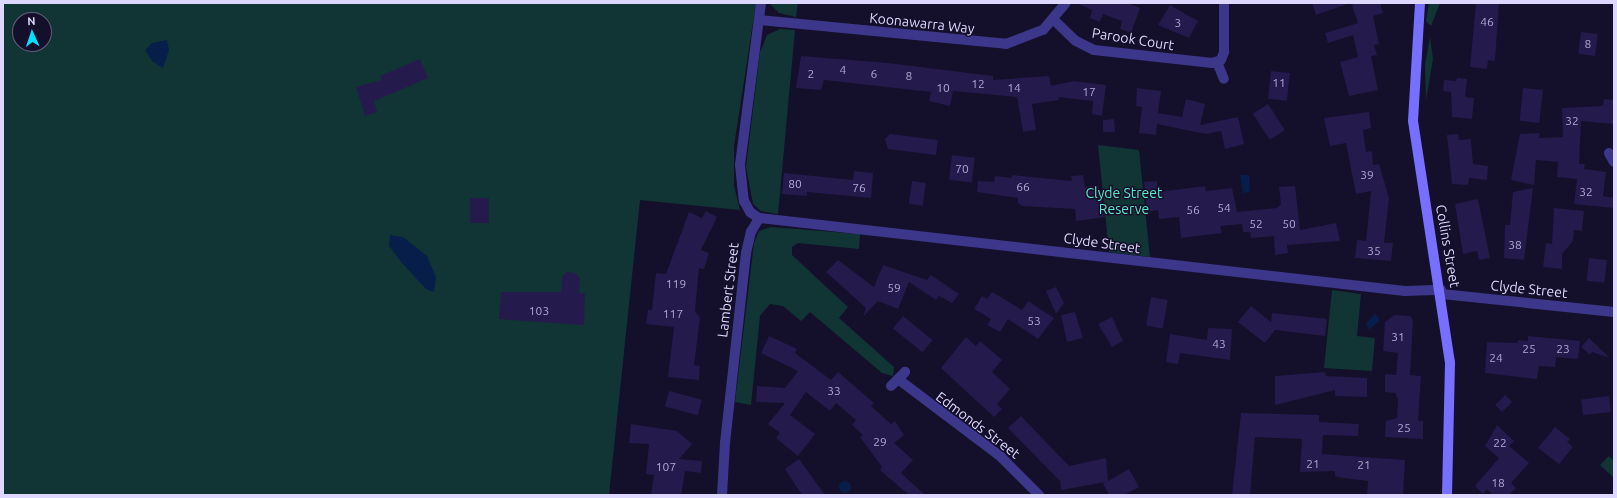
<!DOCTYPE html>
<style>
body{margin:0}
#map{position:relative;width:1617px;height:498px;overflow:hidden;background:#140f2a;font-family:Ubuntu,sans-serif}
div>[style]{position:absolute}
[style*='--x']{left:calc(var(--x)*1px);top:calc(var(--y)*1px);width:calc(var(--w)*1px);rotate:calc(var(--a)*1deg)}
.green>*{inset:0;background:#113534}
.water>*{inset:0;background:#071e4b}
.round{border-radius:50%}
.building>*{inset:0;background:#251a4c;transform-origin:0 0}
.street>*{height:10px;margin:-5px;padding:0 5px;transform-origin:5px;border-radius:5px;background:#3d378c}
.secondary>*{height:10px;margin:-5px;padding:0 5px;transform-origin:5px;border-radius:5px;background:#776fff}
span{translate:-50% -50%;white-space:nowrap;text-align:center;line-height:1.15;-webkit-text-stroke:3px #140f2a;paint-order:stroke}
.number-label{font-size:12px;color:#b0a8d2}
.number-label span{-webkit-text-stroke-width:0}
.street-label{font-size:14px;color:#ded8ff}
.park-label{font-size:14px;color:#5be8c9}
.frame{position:absolute;inset:0;border:4px solid #ded8ff;pointer-events:none}
.north{position:absolute;left:12px;top:12px;width:40px;height:40px;box-sizing:border-box;background:#140f2a;border:1px solid #655f7f;border-radius:50%;rotate:357deg;font-size:11px;font-weight:700;line-height:16px;text-align:center;color:#ded8ff}
.north::after{content:'';display:block;margin:auto;width:14px;height:18px;background:#04deff;clip-path:polygon(50% 0,100% 100%,50% 72%,0 100%)}
</style>
<div id="map">
<div class="green">
<div style="clip-path:polygon(evenodd,3px 3px,756px 3px,734px 146px,734px 186px,740px 210px,640px 200px,609px 495px,3px 495px,3px 3px,20px 20px,44px 20px,44px 44px,20px 44px,20px 20px)"></div>
<div style="clip-path:polygon(769px 3px,798px 3px,796px 17px,779px 13px)"></div>
<div style="clip-path:polygon(1429px 3px,1440px 3px,1431px 26px,1426px 21px)"></div>
<div style="clip-path:polygon(780px 29px,795px 30px,778px 214px,761px 211px,753px 204px,746px 167px,760px 52px,767px 35px)"></div>
<div style="clip-path:polygon(1430px 37px,1433px 59px,1426px 100px,1425px 65px)"></div>
<div style="clip-path:polygon(1098px 145px,1139px 150px,1150px 257px,1109px 252px)"></div>
<div style="clip-path:polygon(771px 227px,860px 234px,859px 249px,798px 243px,792px 247px,792px 255px,848px 307px,839px 318px,894px 367px,893px 376px,882px 373px,810px 312px,801px 321px,783px 306px,770px 304px,760px 316px,751px 405px,735px 402px,754px 243px,759px 231px)"></div>
<div style="clip-path:polygon(1332px 290px,1361px 294px,1357px 336px,1375px 338px,1372px 371px,1324px 368px)"></div>
<div style="clip-path:polygon(1609px 456px,1614px 461px,1614px 478px,1600px 465px)"></div>
</div>
<div class="water">
<div style="clip-path:polygon(167px 40px,169px 50px,163px 68px,152px 61px,145px 50px,152px 43px)"></div>
<div style="clip-path:polygon(1240px 175px,1249px 175px,1250px 192px,1243px 193px)"></div>
<div style="clip-path:polygon(390px 235px,403px 237px,427px 256px,436px 277px,434px 292px,426px 289px,402px 263px,389px 246px)"></div>
<div style="clip-path:polygon(1375px 313px,1380px 320px,1369px 330px,1366px 324px)"></div>
<div class="round" style="left:839px;top:481px;width:12px;height:12px"></div>
</div>
<div class="building">
<div style="clip-path:polygon(1076px 3px,1127px 3px,1140px 8px,1131px 33px,1120px 29px,1122px 21px,1103px 14px,1100px 22px,1090px 18px,1092px 10px)"></div>
<div style="clip-path:polygon(1312px 3px,1345px 3px,1345px 5px,1316px 15px)"></div>
<div style="clip-path:polygon(1357px 3px,1380px 3px,1383px 13px,1373px 16px,1379px 44px,1374px 45px,1377px 55px,1371px 56px,1378px 90px,1349px 96px,1340px 62px,1358px 57px,1353px 35px,1328px 43px,1325px 33px,1358px 23px,1352px 5px)"></div>
<div style="clip-path:polygon(1476px 3px,1499px 3px,1495px 61px,1488px 60px,1487px 69px,1470px 67px)"></div>
<div style="clip-path:polygon(1170px 5px,1198px 21px,1189px 38px,1158px 25px)"></div>
<div style="left:1581px;top:32px;width:17px;height:22px;rotate:7deg"></div>
<div style="clip-path:polygon(801px 56px,888px 63px,993px 76px,993px 80px,1049px 76px,1051px 86px,1074px 81px,1106px 85px,1102px 116px,1092px 114px,1093px 101px,1058px 97px,1059px 100px,1032px 104px,1036px 130px,1023px 132px,1017px 97px,953px 91px,950px 106px,929px 101px,931px 92px,824px 80px,821px 90px,796px 88px)"></div>
<div style="clip-path:polygon(420px 59px,428px 78px,374px 101px,377px 112px,365px 116px,356px 87px,382px 80px,380px 76px)"></div>
<div style="left:1271px;top:71px;width:19px;height:28px;rotate:6deg"></div>
<div style="clip-path:polygon(1457px 78px,1467px 79px,1465px 97px,1474px 98px,1472px 119px,1452px 117px,1451px 92px,1443px 91px,1444px 80px,1456px 81px)"></div>
<div style="clip-path:polygon(1137px 88px,1161px 91px,1158px 113px,1182px 117px,1186px 99px,1205px 104px,1200px 125px,1238px 117px,1244px 144px,1225px 149px,1221px 131px,1206px 134px,1157px 124px,1156px 135px,1139px 133px,1142px 107px,1136px 106px)"></div>
<div style="left:1523px;top:88px;width:20px;height:33px;rotate:6deg"></div>
<div style="clip-path:polygon(1604px 99px,1614px 100px,1614px 124px,1581px 121px,1579px 164px,1585px 164px,1584px 169px,1606px 172px,1603px 196px,1614px 198px,1614px 208px,1574px 204px,1577px 179px,1557px 177px,1558px 162px,1536px 160px,1534px 185px,1511px 180px,1520px 134px,1540px 133px,1539px 138px,1563px 137px,1562px 108px,1603px 106px)"></div>
<div style="left:1268px;top:104px;width:31px;height:18px;rotate:57deg"></div>
<div style="clip-path:polygon(1369px 112px,1371px 128px,1363px 130px,1366px 152px,1372px 151px,1373px 165px,1379px 164px,1389px 198px,1384px 243px,1393px 243px,1391px 261px,1355px 258px,1357px 240px,1366px 241px,1371px 191px,1356px 194px,1346px 143px,1330px 146px,1324px 118px)"></div>
<div style="clip-path:polygon(1114px 119px,1115px 132px,1103px 132px,1103px 120px)"></div>
<div style="clip-path:polygon(890px 134px,938px 140px,936px 155px,888px 149px,885px 139px)"></div>
<div style="clip-path:polygon(1458px 134px,1459px 140px,1471px 139px,1473px 164px,1488px 166px,1487px 180px,1469px 178px,1468px 185px,1452px 184px,1447px 135px)"></div>
<div style="left:952px;top:155px;width:23px;height:25px;rotate:7deg"></div>
<div style="clip-path:polygon(854px 171px,873px 173px,871px 198px,807px 192px,807px 196px,782px 194px,784px 173px,853px 180px)"></div>
<div style="clip-path:polygon(1012px 175px,1072px 181px,1071px 176px,1083px 175px,1085px 187px,1098px 185px,1106px 217px,1076px 221px,1075px 209px,1022px 206px,1018px 203px,1018px 198px,977px 192px,978px 181px,994px 182px,995px 176px,1011px 178px)"></div>
<div style="left:912px;top:181px;width:14px;height:23px;rotate:8deg"></div>
<div style="clip-path:polygon(1157px 181px,1158px 192px,1205px 186px,1206px 191px,1232px 188px,1237px 212px,1277px 208px,1281px 204px,1279px 187px,1295px 186px,1300px 230px,1336px 223px,1340px 241px,1287px 245px,1288px 253px,1275px 255px,1274px 236px,1251px 238px,1250px 232px,1243px 232px,1242px 224px,1220px 226px,1222px 233px,1181px 238px,1179px 217px,1159px 219px,1158px 210px,1147px 212px,1144px 182px)"></div>
<div style="clip-path:polygon(1533px 188px,1524px 260px,1504px 258px,1505px 225px,1510px 225px,1513px 192px)"></div>
<div style="left:470px;top:198px;width:19px;height:25px"></div>
<div style="clip-path:polygon(1478px 199px,1490px 258px,1479px 260px,1477px 251px,1463px 254px,1455px 204px)"></div>
<div style="clip-path:polygon(1554px 208px,1584px 211px,1582px 231px,1574px 230px,1573px 241px,1562px 254px,1562px 269px,1543px 267px,1546px 243px,1552px 244px)"></div>
<div style="clip-path:polygon(706px 211px,717px 217px,701px 250px,709px 253px,704px 269px,699px 268px,695px 311px,700px 318px,694px 365px,700px 366px,699px 380px,668px 377px,674px 327px,646px 324px,648px 310px,652px 310px,656px 273px,666px 274px,689px 212px,702px 218px)"></div>
<div style="left:1589px;top:258px;width:18px;height:23px;rotate:6deg"></div>
<div style="clip-path:polygon(838px 260px,874px 287px,883px 265px,927px 280px,931px 275px,959px 294px,952px 303px,939px 296px,936px 300px,909px 282px,898px 309px,878px 301px,863px 317px,866px 308px,826px 272px)"></div>
<div style="clip-path:polygon(567px 272px,575px 273px,580px 278px,579px 293px,585px 294px,584px 325px,499px 319px,501px 292px,561px 292px,562px 277px)"></div>
<div style="clip-path:polygon(1056px 287px,1064px 303px,1056px 314px,1046px 291px)"></div>
<div style="clip-path:polygon(992px 292px,1022px 310px,1028px 301px,1054px 318px,1038px 339px,1008px 319px,1000px 332px,987px 325px,991px 319px,974px 309px,982px 296px,987px 299px)"></div>
<div style="left:1151px;top:297px;width:17px;height:29px;rotate:10deg"></div>
<div style="clip-path:polygon(1251px 306px,1271px 322px,1272px 313px,1327px 319px,1325px 336px,1275px 330px,1265px 343px,1238px 322px)"></div>
<div style="clip-path:polygon(1075px 312px,1083px 338px,1067px 342px,1061px 315px)"></div>
<div style="clip-path:polygon(1394px 315px,1410px 316px,1413px 320px,1410px 375px,1421px 376px,1418px 421px,1423px 421px,1423px 439px,1385px 437px,1386px 421px,1397px 418px,1398px 399px,1395px 393px,1385px 392px,1385px 374px,1396px 375px,1398px 353px,1383px 351px,1385px 322px)"></div>
<div style="left:903px;top:316px;width:38px;height:16px;rotate:39deg"></div>
<div style="clip-path:polygon(1112px 317px,1123px 341px,1112px 347px,1098px 324px)"></div>
<div style="clip-path:polygon(1208px 328px,1232px 329px,1230px 360px,1180px 353px,1178px 364px,1166px 362px,1170px 334px,1207px 340px)"></div>
<div style="clip-path:polygon(769px 336px,797px 349px,795px 353px,831px 380px,838px 372px,874px 403px,871px 406px,891px 424px,895px 421px,904px 435px,894px 443px,913px 460px,901px 473px,925px 495px,909px 495px,880px 470px,882px 467px,860px 437px,863px 435px,852px 425px,856px 420px,836px 403px,830px 411px,806px 392px,790px 415px,815px 434px,798px 456px,776px 438px,780px 433px,768px 424px,785px 403px,756px 402px,757px 386px,785px 388px,798px 371px,761px 353px)"></div>
<div style="clip-path:polygon(1528px 336px,1580px 341px,1578px 359px,1556px 357px,1555px 367px,1539px 366px,1537px 379px,1485px 373px,1487px 342px,1518px 343px,1518px 340px,1528px 341px)"></div>
<div style="clip-path:polygon(966px 337px,976px 346px,980px 341px,1002px 360px,992px 372px,1010px 389px,997px 404px,1002px 409px,994px 417px,941px 368px)"></div>
<div style="clip-path:polygon(1589px 338px,1610px 358px,1592px 352px,1590px 355px,1581px 347px)"></div>
<div style="clip-path:polygon(1325px 372px,1326px 376px,1367px 378px,1367px 397px,1335px 396px,1335px 390px,1275px 405px,1275px 376px)"></div>
<div style="left:669px;top:391px;width:34px;height:16px;rotate:15deg"></div>
<div style="left:1505px;top:395px;width:10px;height:14px;rotate:45deg"></div>
<div style="left:1609px;top:396px;width:16px;height:28px;rotate:83deg"></div>
<div style="clip-path:polygon(1241px 413px,1319px 415px,1319px 422px,1359px 424px,1358px 436px,1323px 435px,1322px 454px,1405px 460px,1403px 495px,1367px 495px,1368px 481px,1343px 478px,1335px 476px,1335px 471px,1300px 472px,1302px 439px,1255px 437px,1250px 495px,1232px 495px)"></div>
<div style="clip-path:polygon(1021px 416px,1069px 466px,1106px 458px,1108px 481px,1129px 469px,1139px 487px,1124px 495px,1109px 495px,1103px 483px,1106px 482px,1061px 490px,1060px 481px,1008px 428px)"></div>
<div style="clip-path:polygon(631px 424px,677px 431px,692px 444px,679px 459px,702px 461px,701px 473px,685px 471px,681px 495px,651px 495px,654px 475px,646px 474px,649px 444px,629px 443px)"></div>
<div style="clip-path:polygon(1497px 425px,1514px 441px,1509px 446px,1529px 463px,1511px 483px,1516px 488px,1509px 495px,1493px 495px,1487px 489px,1483px 494px,1475px 486px,1499px 458px,1485px 446px)"></div>
<div style="clip-path:polygon(1555px 427px,1570px 439px,1567px 442px,1573px 447px,1559px 464px,1538px 448px)"></div>
<div style="clip-path:polygon(799px 459px,825px 495px,802px 495px,785px 469px)"></div>
</div>
<div class="street">
<div style="--x:761;--y:3;--w:163;--a:97.4"></div>
<div style="--x:740;--y:165;--w:36;--a:84"></div>
<div style="--x:744;--y:201;--w:13;--a:61"></div>
<div style="--x:750;--y:212;--w:11;--a:34"></div>
<div style="--x:759;--y:218;--w:650;--a:6.45"></div>
<div style="--x:1405;--y:291;--w:36;--a:-2"></div>
<div style="--x:759;--y:20;--w:248;--a:5.5"></div>
<div style="--x:1006;--y:44;--w:40;--a:-21"></div>
<div style="--x:1043;--y:30;--w:35;--a:-50"></div>
<div style="--x:1054;--y:20;--w:30;--a:44"></div>
<div style="--x:1076;--y:41;--w:20;--a:27"></div>
<div style="--x:1094;--y:50;--w:119;--a:6.3"></div>
<div style="--x:1212;--y:63;--w:9;--a:-18"></div>
<div style="--x:1221;--y:60;--w:9;--a:-69"></div>
<div style="--x:1224;--y:52;--w:49;--a:-90"></div>
<div style="--x:1217;--y:62;--w:18;--a:68"></div>
<div style="--x:1609;--y:153;--w:10;--a:61"></div>
<div style="--x:1442;--y:294;--w:173;--a:6"></div>
<div style="--x:898;--y:379;--w:129;--a:37.1"></div>
<div style="--x:1001;--y:457;--w:54;--a:45"></div>
<div style="--x:891;--y:386;--w:20;--a:-45"></div>
<div style="--x:722;--y:495;--w:52;--a:-86.7"></div>
<div style="--x:725;--y:443;--w:191;--a:-83.7"></div>
<div style="--x:746;--y:253;--w:22;--a:-77"></div>
<div style="--x:751;--y:232;--w:16;--a:-60"></div>
</div>
<div class="secondary">
<div style="--x:1420;--y:3;--w:118;--a:93.4"></div>
<div style="--x:1413;--y:121;--w:245;--a:81.3"></div>
<div style="--x:1450;--y:363;--w:132;--a:91.3"></div>
</div>
<div class="number-label">
<span style="left:1487px;top:22px">46</span>
<span style="left:1178px;top:23px">3</span>
<span style="left:1588px;top:44px">8</span>
<span style="left:843px;top:70px">4</span>
<span style="left:811px;top:74px">2</span>
<span style="left:874px;top:74px">6</span>
<span style="left:909px;top:76px">8</span>
<span style="left:1279px;top:83px">11</span>
<span style="left:978px;top:84px">12</span>
<span style="left:943px;top:88px">10</span>
<span style="left:1014px;top:88px">14</span>
<span style="left:1089px;top:92px">17</span>
<span style="left:1572px;top:121px">32</span>
<span style="left:962px;top:169px">70</span>
<span style="left:1367px;top:175px">39</span>
<span style="left:795px;top:184px">80</span>
<span style="left:1023px;top:187px">66</span>
<span style="left:859px;top:188px">76</span>
<span style="left:1586px;top:192px">32</span>
<span style="left:1224px;top:208px">54</span>
<span style="left:1193px;top:210px">56</span>
<span style="left:1256px;top:224px">52</span>
<span style="left:1289px;top:224px">50</span>
<span style="left:1515px;top:245px">38</span>
<span style="left:1374px;top:251px">35</span>
<span style="left:676px;top:284px">119</span>
<span style="left:894px;top:288px">59</span>
<span style="left:539px;top:311px">103</span>
<span style="left:673px;top:314px">117</span>
<span style="left:1034px;top:321px">53</span>
<span style="left:1398px;top:337px">31</span>
<span style="left:1219px;top:344px">43</span>
<span style="left:1529px;top:349px">25</span>
<span style="left:1563px;top:349px">23</span>
<span style="left:1496px;top:358px">24</span>
<span style="left:834px;top:391px">33</span>
<span style="left:1404px;top:428px">25</span>
<span style="left:880px;top:442px">29</span>
<span style="left:1500px;top:443px">22</span>
<span style="left:1313px;top:464px">21</span>
<span style="left:1364px;top:465px">21</span>
<span style="left:666px;top:467px">107</span>
<span style="left:1498px;top:483px">18</span>
</div>
<div class="street-label">
<span style="left:922px;top:23px;rotate:6deg">Koonawarra Way</span>
<span style="left:1133px;top:39px;rotate:9deg">Parook Court</span>
<span style="left:1102px;top:243px;rotate:8deg">Clyde Street</span>
<span style="left:1448px;top:246px;rotate:80deg">Collins Street</span>
<span style="left:1529px;top:289px;rotate:6deg">Clyde Street</span>
<span style="left:728px;top:290px;rotate:-83deg">Lambert Street</span>
<span style="left:978px;top:425px;rotate:37deg">Edmonds Street</span>
</div>
<div class="park-label">
<span style="left:1124px;top:201px">Clyde Street<br>Reserve</span>
</div>
<div class="frame"></div>
<div class="north">N</div>
</div>
